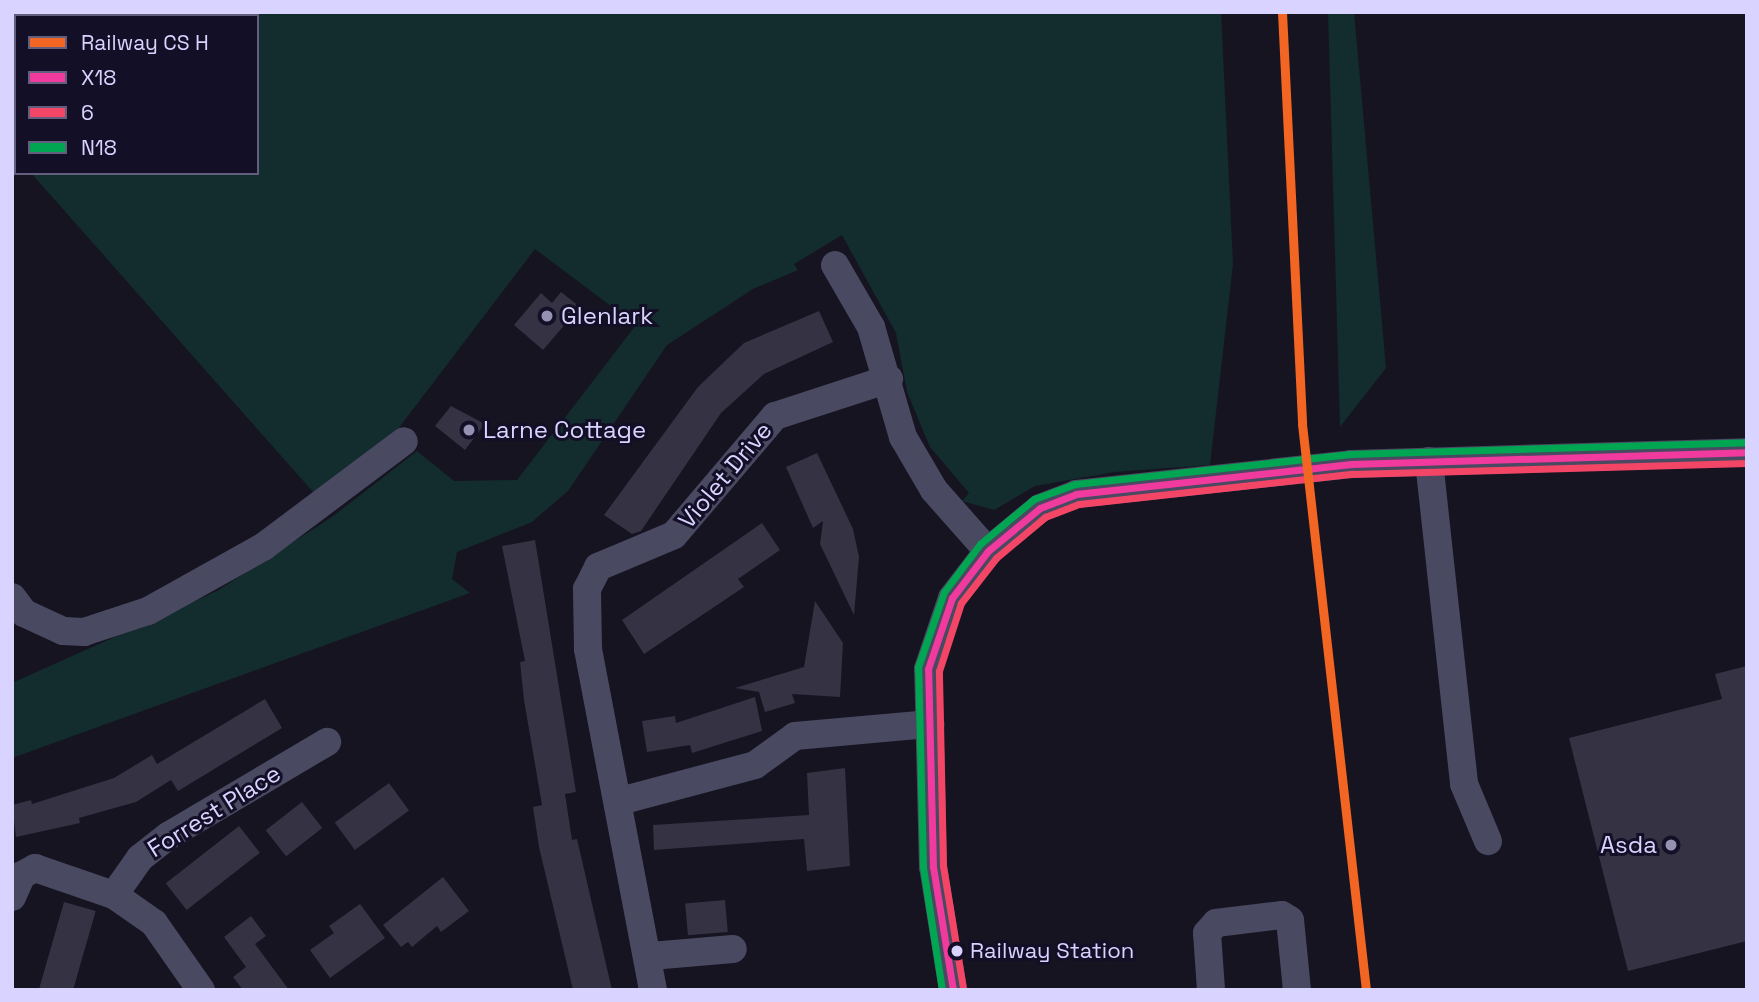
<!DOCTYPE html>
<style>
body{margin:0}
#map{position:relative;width:1759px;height:1002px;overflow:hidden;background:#161421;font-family:"Space Grotesk",sans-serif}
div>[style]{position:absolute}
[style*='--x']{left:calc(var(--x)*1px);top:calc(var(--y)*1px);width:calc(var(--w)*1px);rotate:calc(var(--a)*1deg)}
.green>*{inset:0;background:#132c2d}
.building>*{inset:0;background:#343243;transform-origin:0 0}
.minor>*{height:28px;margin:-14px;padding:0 14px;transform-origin:14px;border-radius:14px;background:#4a4962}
.bus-1>*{height:7px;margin:-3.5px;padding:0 3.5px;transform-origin:3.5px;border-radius:3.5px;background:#f13a9d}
.bus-2>*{height:7px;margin:-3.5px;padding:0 3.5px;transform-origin:3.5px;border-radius:3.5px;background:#f34667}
.bus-3>*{height:7px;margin:-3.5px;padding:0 3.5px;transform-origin:3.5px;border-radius:3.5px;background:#00a651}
.rail-1>*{height:9px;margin:-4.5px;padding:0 4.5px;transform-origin:4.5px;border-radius:4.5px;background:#f26522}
.dots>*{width:19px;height:19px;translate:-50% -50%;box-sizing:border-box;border:4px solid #130f26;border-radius:50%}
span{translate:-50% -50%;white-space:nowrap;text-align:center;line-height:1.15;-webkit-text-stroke:6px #130f26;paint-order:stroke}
.bus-label{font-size:22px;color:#d9d4ff}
.left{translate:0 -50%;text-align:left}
.poi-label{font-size:24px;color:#d9d4ff}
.right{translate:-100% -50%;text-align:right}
.street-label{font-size:24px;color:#d9d4ff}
.frame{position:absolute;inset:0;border:14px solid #d9d4ff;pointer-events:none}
.legend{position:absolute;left:14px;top:14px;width:245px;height:161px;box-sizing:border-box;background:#130f26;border:2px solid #625e7d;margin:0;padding:9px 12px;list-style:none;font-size:21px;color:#d9d4ff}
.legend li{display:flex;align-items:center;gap:14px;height:35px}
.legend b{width:35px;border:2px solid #625e7d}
</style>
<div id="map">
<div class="green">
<div style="clip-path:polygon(12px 12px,1221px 12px,1233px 264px,1210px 465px,1115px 472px,1035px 486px,994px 510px,962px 501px,969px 493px,930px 447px,907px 392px,896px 333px,842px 235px,794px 264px,798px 270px,753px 289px,667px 345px,568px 491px,532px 522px,457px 552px,452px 579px,470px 593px,12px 758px,12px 683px,217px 591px,332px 517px,417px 451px,454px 481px,517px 480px,636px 325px,535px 249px,395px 433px,314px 493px,31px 173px,257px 173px,257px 16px,16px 16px,16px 156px)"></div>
<div style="clip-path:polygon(1328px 12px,1354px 12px,1386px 368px,1340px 427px)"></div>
</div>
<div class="building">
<div style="clip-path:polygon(561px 292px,580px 307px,543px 350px,514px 325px,541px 293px,552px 303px)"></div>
<div style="clip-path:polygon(819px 311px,833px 342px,764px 374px,721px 413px,641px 531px,632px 534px,604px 515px,698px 387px,744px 343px)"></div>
<div style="clip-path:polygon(451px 406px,485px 424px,465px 450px,435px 426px)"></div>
<div style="clip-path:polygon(817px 453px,853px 529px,859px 557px,854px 615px,820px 544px,823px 521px,813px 528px,786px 467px)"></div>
<div style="clip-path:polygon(762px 523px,780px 550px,738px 579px,744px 587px,644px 654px,622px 620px)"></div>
<div style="clip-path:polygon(535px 540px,576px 792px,565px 794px,572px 840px,577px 839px,612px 990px,573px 990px,539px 847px,533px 807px,542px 805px,524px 700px,520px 662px,525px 661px,502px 546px)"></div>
<div style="clip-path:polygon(815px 601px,843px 643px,840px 697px,792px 694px,795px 703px,765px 712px,759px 692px,735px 688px,804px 667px)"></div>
<div style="clip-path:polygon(1747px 666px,1747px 941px,1628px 971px,1569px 738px,1722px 699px,1715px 674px)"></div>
<div style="clip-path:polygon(755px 697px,762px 731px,692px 753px,690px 745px,647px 752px,642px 721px,675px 716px,676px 723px)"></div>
<div style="clip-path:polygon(265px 699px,282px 728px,178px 791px,171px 780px,136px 802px,79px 818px,80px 823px,16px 837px,12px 805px,31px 800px,32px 804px,114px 778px,152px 755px,157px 764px)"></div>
<div style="clip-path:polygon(845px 768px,850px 866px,807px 871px,804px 839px,654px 850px,653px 825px,809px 815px,807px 773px)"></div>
<div style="left:389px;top:783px;width:34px;height:67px;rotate:54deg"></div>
<div style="left:302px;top:802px;width:33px;height:46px;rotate:52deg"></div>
<div style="left:239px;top:826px;width:34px;height:93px;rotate:52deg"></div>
<div style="clip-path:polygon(443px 877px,469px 911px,441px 932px,437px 926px,412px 947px,408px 942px,401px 947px,383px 925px)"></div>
<div style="left:725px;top:900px;width:32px;height:40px;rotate:85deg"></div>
<div style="left:64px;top:902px;width:33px;height:91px;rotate:16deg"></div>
<div style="clip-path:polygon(360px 904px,385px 938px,330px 978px,310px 950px,334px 933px,329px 926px)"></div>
<div style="clip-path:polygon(251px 916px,266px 936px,255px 944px,289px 990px,243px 990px,233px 977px,246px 967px,224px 937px)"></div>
</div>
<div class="minor">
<div style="--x:835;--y:265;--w:72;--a:59.9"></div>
<div style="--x:871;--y:327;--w:115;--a:73.8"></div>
<div style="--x:903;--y:437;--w:61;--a:59.7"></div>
<div style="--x:934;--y:490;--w:81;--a:48.5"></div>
<div style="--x:1429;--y:461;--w:325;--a:83.8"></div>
<div style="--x:1464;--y:784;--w:62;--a:67.2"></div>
<div style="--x:12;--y:597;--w:20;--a:53"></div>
<div style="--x:24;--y:613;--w:43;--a:24.8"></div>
<div style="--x:63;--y:631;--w:21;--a:3"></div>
<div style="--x:84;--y:632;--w:67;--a:-18.2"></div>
<div style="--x:148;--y:611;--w:132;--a:-29.1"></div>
<div style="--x:263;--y:547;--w:176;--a:-36.9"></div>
<div style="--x:620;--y:801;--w:140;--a:-14.9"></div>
<div style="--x:755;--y:765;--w:49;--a:-35.9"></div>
<div style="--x:795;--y:736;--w:136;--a:-5.1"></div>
<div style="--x:114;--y:895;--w:45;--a:-54.9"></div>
<div style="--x:140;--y:858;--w:36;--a:-38"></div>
<div style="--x:168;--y:836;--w:185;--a:-30.6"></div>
<div style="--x:12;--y:897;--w:24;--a:-66"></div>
<div style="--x:22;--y:875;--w:15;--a:-28"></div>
<div style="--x:35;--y:868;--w:83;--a:18.9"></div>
<div style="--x:114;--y:895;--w:49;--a:35"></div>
<div style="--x:154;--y:923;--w:82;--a:55"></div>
<div style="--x:651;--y:956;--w:82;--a:-4.9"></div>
<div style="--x:653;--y:990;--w:347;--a:-100.8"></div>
<div style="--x:588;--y:649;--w:60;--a:-91"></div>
<div style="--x:587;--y:589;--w:25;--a:-63"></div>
<div style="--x:598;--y:567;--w:82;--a:-22.8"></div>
<div style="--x:674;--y:535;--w:156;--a:-49.7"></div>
<div style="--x:775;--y:416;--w:120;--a:-18"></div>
<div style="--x:953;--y:990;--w:125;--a:-99.2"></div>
<div style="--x:933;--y:867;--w:198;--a:-91.4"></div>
<div style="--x:928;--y:669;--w:75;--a:-71.3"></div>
<div style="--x:952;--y:598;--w:59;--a:-52.5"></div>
<div style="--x:988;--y:551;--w:67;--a:-39.6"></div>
<div style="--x:1040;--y:508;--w:39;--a:-21"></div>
<div style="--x:1076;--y:494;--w:277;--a:-6.2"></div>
<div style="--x:1351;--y:464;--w:396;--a:-1.7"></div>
<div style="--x:1211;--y:990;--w:57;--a:-94"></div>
<div style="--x:1207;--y:933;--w:13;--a:-48"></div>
<div style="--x:1216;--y:923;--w:66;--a:-6.9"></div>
<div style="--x:1282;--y:915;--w:9;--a:32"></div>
<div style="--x:1290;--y:920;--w:70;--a:84.3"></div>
</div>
<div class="bus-1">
<div style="--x:953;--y:990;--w:125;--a:-99.2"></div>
<div style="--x:933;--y:867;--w:198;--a:-91.4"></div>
<div style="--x:928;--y:669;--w:75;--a:-71.3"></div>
<div style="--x:952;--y:598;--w:59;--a:-52.5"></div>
<div style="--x:988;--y:551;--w:67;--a:-39.6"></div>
<div style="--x:1040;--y:508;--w:39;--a:-21"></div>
<div style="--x:1076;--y:494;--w:277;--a:-6.2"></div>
<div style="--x:1351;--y:464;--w:396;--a:-1.7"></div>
</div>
<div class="bus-2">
<div style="--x:963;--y:988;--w:124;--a:-99.3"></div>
<div style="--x:943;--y:866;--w:195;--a:-91.2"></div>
<div style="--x:939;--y:671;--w:71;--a:-72.1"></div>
<div style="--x:961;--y:603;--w:57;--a:-52.1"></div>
<div style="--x:996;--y:558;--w:64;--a:-39.9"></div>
<div style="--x:1045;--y:517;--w:36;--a:-21"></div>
<div style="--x:1079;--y:504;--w:275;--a:-6.3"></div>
<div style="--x:1352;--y:474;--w:395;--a:-1.6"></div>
</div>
<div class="bus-3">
<div style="--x:942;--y:990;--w:124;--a:-98.8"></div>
<div style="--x:923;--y:867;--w:200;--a:-91.4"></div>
<div style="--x:918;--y:667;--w:79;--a:-70.9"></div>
<div style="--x:944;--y:592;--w:60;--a:-53.1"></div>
<div style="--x:980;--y:544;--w:70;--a:-39.8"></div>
<div style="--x:1034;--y:499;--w:44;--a:-20.1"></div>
<div style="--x:1075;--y:484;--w:277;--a:-6.2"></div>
<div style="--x:1350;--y:454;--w:397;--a:-1.7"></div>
</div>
<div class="rail-1">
<div style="--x:1282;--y:12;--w:412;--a:87.2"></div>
<div style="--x:1302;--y:424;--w:570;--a:83.55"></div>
</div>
<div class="dots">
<div style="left:547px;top:316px;background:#9591b1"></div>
<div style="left:469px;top:430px;background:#9591b1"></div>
<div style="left:1671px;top:845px;background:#9591b1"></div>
<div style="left:957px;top:951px;background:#d9d4ff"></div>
</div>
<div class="bus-label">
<span class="left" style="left:970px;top:951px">Railway Station</span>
</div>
<div class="poi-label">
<span class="left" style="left:561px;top:316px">Glenlark</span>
<span class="left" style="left:483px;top:430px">Larne Cottage</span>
<span class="right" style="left:1657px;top:845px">Asda</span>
</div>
<div class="street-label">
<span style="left:725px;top:475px;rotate:-50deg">Violet Drive</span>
<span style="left:214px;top:811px;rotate:-32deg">Forrest Place</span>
</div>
<div class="frame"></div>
<ul class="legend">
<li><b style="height:9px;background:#f26522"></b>Railway CS H</li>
<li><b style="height:9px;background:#f13a9d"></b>X18</li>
<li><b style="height:9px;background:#f34667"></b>6</li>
<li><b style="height:9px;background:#00a651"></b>N18</li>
</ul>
</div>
